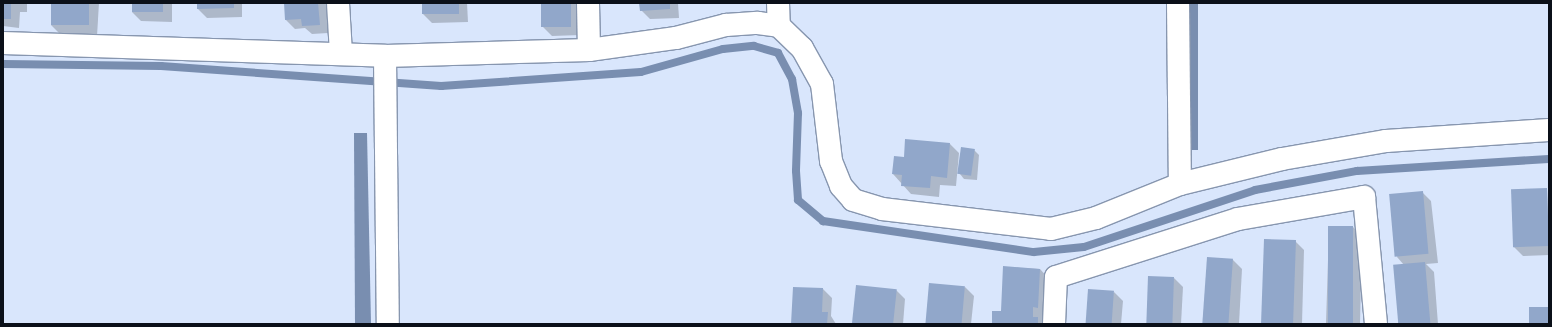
<!DOCTYPE html>
<style>
body{margin:0}
#map{position:relative;width:1552px;height:327px;overflow:hidden;background:#d9e6fc;font-family:Ubuntu,sans-serif}
div>[style]{position:absolute}
[style*='--x']{left:calc(var(--x)*1px);top:calc(var(--y)*1px);width:calc(var(--w)*1px);rotate:calc(var(--a)*1deg)}
.water>*{inset:0;background:#798eb0;transform-origin:0 0}
.shadow>*{inset:0;background:#0003}
.stream>*{height:8px;margin:-4px;padding:0 4px;transform-origin:4px;border-radius:4px;background:#798eb0}
.building>*{inset:0;background:#91a7ca;transform-origin:0 0}
.roads{filter:drop-shadow(1px 0 #8796af) drop-shadow(-1px 0 #8796af) drop-shadow(0 1px #8796af) drop-shadow(0 -1px #8796af)}
.street>*{height:22px;margin:-11px;padding:0 11px;transform-origin:11px;border-radius:11px;background:#fff}
span{translate:-50% -50%;white-space:nowrap;text-align:center;line-height:1.15;-webkit-text-stroke:3px #d9e6fc;paint-order:stroke}
.frame{position:absolute;inset:0;border:4px solid #0b1019;pointer-events:none}
</style>
<div id="map">
<div class="water">
<div style="left:1190px;top:3px;width:8px;height:147px"></div>
<div style="clip-path:polygon(354px 133px,367px 133px,371px 324px,355px 324px)"></div>
</div>
<div class="shadow">
<div style="clip-path:polygon(3px 3px,27px 3px,27px 12px,20px 12px,19px 28px,3px 26px)"></div>
<div style="clip-path:polygon(52px 3px,99px 3px,97px 36px,60px 34px,51px 25px)"></div>
<div style="clip-path:polygon(133px 3px,172px 3px,172px 22px,141px 21px,132px 12px)"></div>
<div style="clip-path:polygon(198px 3px,242px 3px,242px 17px,207px 18px,198px 9px)"></div>
<div style="clip-path:polygon(285px 3px,326px 3px,328px 33px,312px 34px,305px 28px,295px 29px,286px 20px)"></div>
<div style="clip-path:polygon(423px 3px,467px 3px,468px 22px,432px 23px,423px 14px)"></div>
<div style="clip-path:polygon(542px 3px,579px 3px,581px 35px,552px 36px,543px 27px)"></div>
<div style="clip-path:polygon(640px 3px,678px 3px,679px 18px,650px 19px,641px 10px)"></div>
<div style="clip-path:polygon(950px 144px,959px 153px,956px 186px,940px 185px,939px 197px,911px 194px,893px 174px)"></div>
<div style="clip-path:polygon(974px 150px,979px 155px,977px 180px,964px 179px,960px 174px)"></div>
<div style="clip-path:polygon(1547px 189px,1549px 255px,1523px 256px,1514px 247px,1512px 190px)"></div>
<div style="clip-path:polygon(1422px 192px,1431px 201px,1438px 263px,1426px 264px,1434px 272px,1438px 324px,1398px 324px,1404px 265px,1397px 257px)"></div>
<div style="clip-path:polygon(1329px 227px,1353px 227px,1362px 236px,1360px 324px,1326px 324px)"></div>
<div style="clip-path:polygon(1295px 241px,1304px 250px,1302px 324px,1262px 324px)"></div>
<div style="clip-path:polygon(1208px 258px,1233px 260px,1242px 269px,1239px 324px,1204px 324px)"></div>
<div style="clip-path:polygon(1004px 267px,1040px 269px,1049px 279px,1047px 317px,1042px 316px,1044px 324px,993px 324px,1002px 313px)"></div>
<div style="clip-path:polygon(1174px 278px,1183px 287px,1181px 324px,1146px 324px)"></div>
<div style="clip-path:polygon(965px 287px,974px 296px,971px 324px,927px 324px)"></div>
<div style="clip-path:polygon(823px 289px,832px 298px,831px 316px,836px 324px,792px 324px)"></div>
<div style="clip-path:polygon(896px 290px,905px 299px,903px 324px,853px 324px)"></div>
<div style="clip-path:polygon(1114px 292px,1123px 301px,1121px 324px,1087px 324px)"></div>
</div>
<div class="stream">
<div style="--x:3;--y:64;--w:158;--a:0.7"></div>
<div style="--x:161;--y:66;--w:281;--a:4.1"></div>
<div style="--x:441;--y:86;--w:200;--a:-4"></div>
<div style="--x:641;--y:72;--w:85;--a:-15.7"></div>
<div style="--x:723;--y:49;--w:31;--a:-6"></div>
<div style="--x:754;--y:46;--w:25;--a:16"></div>
<div style="--x:778;--y:53;--w:30;--a:62"></div>
<div style="--x:792;--y:79;--w:35;--a:80"></div>
<div style="--x:798;--y:113;--w:58;--a:92"></div>
<div style="--x:796;--y:171;--w:29;--a:86"></div>
<div style="--x:798;--y:200;--w:33;--a:40"></div>
<div style="--x:823;--y:221;--w:213;--a:8.4"></div>
<div style="--x:1034;--y:252;--w:50;--a:-5.7"></div>
<div style="--x:1084;--y:247;--w:180;--a:-18.4"></div>
<div style="--x:1255;--y:190;--w:104;--a:-10.6"></div>
<div style="--x:1357;--y:171;--w:192;--a:-3.6"></div>
</div>
<div class="building">
<div style="left:3px;top:3px;width:8px;height:16px"></div>
<div style="left:51px;top:3px;width:38px;height:22px"></div>
<div style="left:132px;top:3px;width:31px;height:9px"></div>
<div style="clip-path:polygon(197px 3px,234px 3px,234px 8px,197px 9px)"></div>
<div style="clip-path:polygon(284px 3px,318px 3px,320px 25px,302px 26px,301px 19px,285px 20px)"></div>
<div style="left:422px;top:3px;width:37px;height:11px"></div>
<div style="left:541px;top:3px;width:30px;height:24px"></div>
<div style="clip-path:polygon(639px 3px,670px 3px,670px 9px,640px 11px)"></div>
<div style="clip-path:polygon(905px 139px,950px 143px,947px 178px,931px 176px,930px 188px,901px 186px,902px 175px,892px 174px,894px 156px,904px 157px)"></div>
<div style="left:961px;top:147px;width:14px;height:27px;rotate:8deg"></div>
<div style="left:1547px;top:188px;width:58px;height:36px;rotate:88deg"></div>
<div style="left:1423px;top:191px;width:63px;height:34px;rotate:85deg"></div>
<div style="left:1328px;top:226px;width:25px;height:98px"></div>
<div style="left:1264px;top:239px;width:32px;height:85px;rotate:2deg"></div>
<div style="left:1207px;top:257px;width:26px;height:67px;rotate:4deg"></div>
<div style="left:1425px;top:262px;width:62px;height:32px;rotate:85deg"></div>
<div style="clip-path:polygon(1003px 266px,1040px 269px,1038px 308px,1033px 307px,1033px 317px,1038px 317px,1038px 324px,992px 324px,992px 311px,1001px 311px)"></div>
<div style="left:1148px;top:276px;width:26px;height:48px;rotate:2deg"></div>
<div style="left:929px;top:283px;width:36px;height:41px;rotate:5deg"></div>
<div style="left:856px;top:285px;width:41px;height:39px;rotate:6deg"></div>
<div style="clip-path:polygon(793px 287px,823px 288px,822px 312px,828px 312px,827px 324px,791px 324px)"></div>
<div style="left:1088px;top:289px;width:26px;height:35px;rotate:4deg"></div>
<div style="left:1549px;top:307px;width:17px;height:20px;rotate:90deg"></div>
</div>
<div class="roads">
<div class="street">
<div style="--x:338;--y:3;--w:50;--a:86.6"></div>
<div style="--x:588;--y:3;--w:47;--a:88.8"></div>
<div style="--x:778;--y:3;--w:23;--a:88"></div>
<div style="--x:1178;--y:3;--w:181;--a:89.4"></div>
<div style="--x:3;--y:43;--w:382;--a:1.9"></div>
<div style="--x:385;--y:56;--w:204;--a:-1.7"></div>
<div style="--x:589;--y:50;--w:88;--a:-7.9"></div>
<div style="--x:676;--y:38;--w:52;--a:-14.6"></div>
<div style="--x:726;--y:25;--w:32;--a:-4"></div>
<div style="--x:758;--y:23;--w:21;--a:8"></div>
<div style="--x:779;--y:26;--w:32;--a:44"></div>
<div style="--x:802;--y:48;--w:41;--a:60.9"></div>
<div style="--x:822;--y:84;--w:78;--a:83.3"></div>
<div style="--x:831;--y:161;--w:27;--a:68"></div>
<div style="--x:841;--y:186;--w:18;--a:49"></div>
<div style="--x:853;--y:200;--w:30;--a:17"></div>
<div style="--x:882;--y:209;--w:170;--a:6.7"></div>
<div style="--x:1051;--y:229;--w:46;--a:-13.7"></div>
<div style="--x:1096;--y:218;--w:91;--a:-22"></div>
<div style="--x:1180;--y:184;--w:105;--a:-13.8"></div>
<div style="--x:1282;--y:159;--w:106;--a:-9.8"></div>
<div style="--x:1386;--y:141;--w:163;--a:-3.9"></div>
<div style="--x:385;--y:56;--w:268;--a:89.4"></div>
<div style="--x:1054;--y:324;--w:47;--a:-87.6"></div>
<div style="--x:1056;--y:277;--w:191;--a:-17.7"></div>
<div style="--x:1238;--y:219;--w:128;--a:-9.9"></div>
<div style="--x:1364;--y:197;--w:128;--a:84.6"></div>
</div>
</div>
<div class="frame"></div>
</div>
